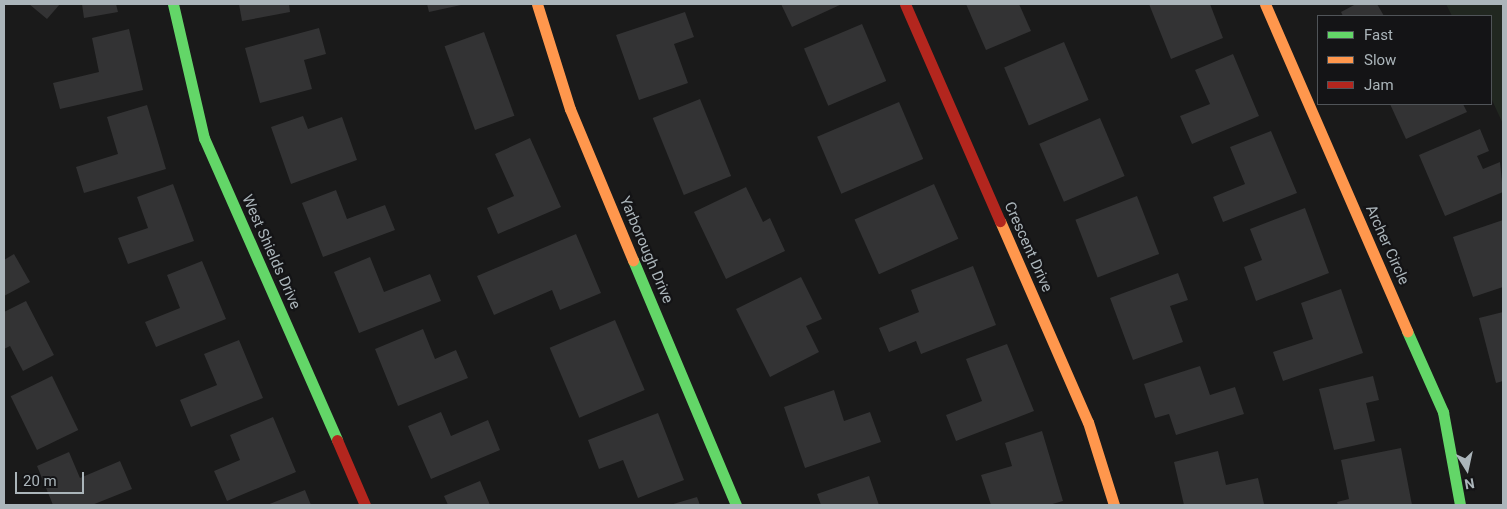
<!DOCTYPE html>
<style>
body{margin:0}
#map{position:relative;width:1507px;height:509px;overflow:hidden;background:#1a1a1a;font-family:Roboto,sans-serif}
div>[style]{position:absolute}
[style*='--x']{left:calc(var(--x)*1px);top:calc(var(--y)*1px);width:calc(var(--w)*1px);rotate:calc(var(--a)*1deg)}
.green>*{inset:0;background:#212720}
.building>*{inset:0;background:#333334;transform-origin:0 0}
.fast>*{height:11px;margin:-5.5px;padding:0 5.5px;transform-origin:5.5px;border-radius:5.5px;background:#63d668}
.slow>*{height:11px;margin:-5.5px;padding:0 5.5px;transform-origin:5.5px;border-radius:5.5px;background:#ff974d}
.jam>*{height:11px;margin:-5.5px;padding:0 5.5px;transform-origin:5.5px;border-radius:5.5px;background:#b3261e}
span{translate:-50% -50%;white-space:nowrap;text-align:center;line-height:1.15;-webkit-text-stroke:4.5px #141416;paint-order:stroke}
.street-label{font-size:15px;color:#abb5ba}
.frame{position:absolute;inset:0;border:5px solid #abb5ba;pointer-events:none}
.legend{position:absolute;left:1317px;top:15px;width:175px;height:90px;box-sizing:border-box;background:#141416;border:1px solid #505458;margin:0;padding:6px 9px;list-style:none;font-size:15px;color:#abb5ba}
.legend li{display:flex;align-items:center;gap:10px;height:25px}
.legend b{width:25px;border:1px solid #505458}
.north{position:absolute;left:1442px;top:444px;width:50px;height:50px;-webkit-text-stroke:4px #141416;paint-order:stroke;rotate:170deg;font-size:14px;font-weight:700;line-height:20px;text-align:center;color:#abb5ba}
.north::after{content:'';display:block;margin:auto;width:18px;height:22px;background:#abb5ba;clip-path:polygon(50% 0,100% 100%,50% 72%,0 100%)}
.scale{position:absolute;left:15px;top:472px;width:69px;height:22px;box-sizing:border-box;border:2px solid #abb5ba;border-top:0;padding-left:6px;font-size:15px;line-height:18px;white-space:nowrap;color:#abb5ba;-webkit-text-stroke:4px #141416;paint-order:stroke}
</style>
<div id="map">
<div class="green">
<div style="clip-path:polygon(1446px 4px,1503px 4px,1503px 124px,1491px 98px,1491px 16px,1452px 16px)"></div>
</div>
<div class="building">
<div style="clip-path:polygon(29px 4px,60px 4px,47px 19px)"></div>
<div style="clip-path:polygon(82px 4px,116px 4px,118px 12px,84px 18px)"></div>
<div style="clip-path:polygon(239px 4px,289px 4px,290px 12px,242px 21px)"></div>
<div style="clip-path:polygon(427px 4px,461px 4px,461px 5px,429px 12px)"></div>
<div style="clip-path:polygon(781px 4px,842px 4px,792px 27px)"></div>
<div style="clip-path:polygon(966px 4px,1019px 4px,1031px 31px,986px 50px)"></div>
<div style="clip-path:polygon(1149px 4px,1210px 4px,1223px 38px,1171px 59px)"></div>
<div style="clip-path:polygon(1356px 4px,1377px 4px,1384px 16px,1343px 16px,1341px 12px)"></div>
<div style="clip-path:polygon(685px 12px,694px 37px,674px 44px,688px 83px,639px 100px,616px 35px)"></div>
<div style="left:862px;top:24px;width:62px;height:63px;rotate:67deg"></div>
<div style="clip-path:polygon(319px 28px,326px 54px,304px 60px,312px 89px,260px 103px,245px 48px)"></div>
<div style="clip-path:polygon(129px 29px,143px 90px,60px 109px,53px 83px,99px 72px,92px 38px)"></div>
<div style="left:484px;top:32px;width:89px;height:42px;rotate:70deg"></div>
<div style="left:1064px;top:42px;width:63px;height:65px;rotate:67deg"></div>
<div style="clip-path:polygon(1233px 54px,1259px 116px,1192px 144px,1180px 116px,1210px 104px,1195px 70px)"></div>
<div style="left:700px;top:99px;width:83px;height:51px;rotate:68deg"></div>
<div style="left:899px;top:102px;width:62px;height:89px;rotate:67deg"></div>
<div style="clip-path:polygon(1390px 104px,1463px 104px,1467px 112px,1406px 139px)"></div>
<div style="clip-path:polygon(147px 105px,166px 169px,84px 193px,76px 167px,118px 154px,107px 117px)"></div>
<div style="clip-path:polygon(303px 116px,308px 129px,342px 117px,357px 160px,291px 184px,271px 127px)"></div>
<div style="left:1100px;top:118px;width:63px;height:66px;rotate:67deg"></div>
<div style="clip-path:polygon(1480px 129px,1489px 151px,1477px 156px,1483px 169px,1500px 162px,1503px 192px,1445px 216px,1419px 155px)"></div>
<div style="clip-path:polygon(1271px 131px,1297px 193px,1223px 222px,1213px 197px,1245px 184px,1230px 147px)"></div>
<div style="clip-path:polygon(530px 138px,561px 207px,498px 234px,487px 208px,514px 196px,495px 154px)"></div>
<div style="clip-path:polygon(173px 184px,194px 241px,128px 264px,118px 238px,148px 228px,137px 197px)"></div>
<div style="left:934px;top:184px;width:60px;height:87px;rotate:66deg"></div>
<div style="clip-path:polygon(746px 187px,763px 222px,770px 218px,785px 251px,726px 279px,694px 212px)"></div>
<div style="clip-path:polygon(336px 190px,347px 219px,385px 205px,395px 230px,323px 257px,302px 203px)"></div>
<div style="left:1137px;top:196px;width:62px;height:66px;rotate:69deg"></div>
<div style="clip-path:polygon(1305px 208px,1329px 273px,1256px 301px,1244px 267px,1262px 260px,1250px 229px)"></div>
<div style="clip-path:polygon(1503px 220px,1503px 287px,1473px 297px,1453px 237px)"></div>
<div style="clip-path:polygon(576px 234px,601px 293px,560px 310px,552px 290px,494px 315px,477px 276px)"></div>
<div style="clip-path:polygon(14px 254px,30px 282px,4px 296px,4px 260px)"></div>
<div style="clip-path:polygon(370px 257px,384px 292px,430px 274px,441px 301px,359px 333px,334px 272px)"></div>
<div style="clip-path:polygon(202px 261px,226px 319px,156px 347px,145px 322px,180px 308px,167px 275px)"></div>
<div style="clip-path:polygon(973px 266px,996px 325px,921px 354px,916px 341px,889px 352px,879px 328px,919px 312px,911px 290px)"></div>
<div style="clip-path:polygon(1178px 273px,1188px 300px,1170px 306px,1183px 342px,1133px 360px,1110px 298px)"></div>
<div style="clip-path:polygon(801px 277px,822px 319px,806px 326px,819px 352px,770px 377px,736px 309px)"></div>
<div style="clip-path:polygon(1341px 289px,1363px 353px,1283px 381px,1273px 352px,1313px 339px,1301px 303px)"></div>
<div style="clip-path:polygon(26px 301px,54px 355px,23px 371px,10px 346px,4px 349px,4px 312px)"></div>
<div style="clip-path:polygon(1503px 312px,1503px 381px,1496px 383px,1479px 318px)"></div>
<div style="left:615px;top:320px;width:76px;height:71px;rotate:67deg"></div>
<div style="clip-path:polygon(423px 329px,435px 359px,456px 350px,468px 378px,398px 406px,375px 349px)"></div>
<div style="clip-path:polygon(239px 340px,263px 398px,191px 427px,180px 400px,217px 385px,204px 354px)"></div>
<div style="clip-path:polygon(1007px 344px,1034px 411px,956px 441px,946px 415px,982px 401px,966px 359px)"></div>
<div style="clip-path:polygon(1200px 366px,1210px 395px,1235px 387px,1244px 414px,1176px 435px,1169px 414px,1155px 418px,1144px 384px)"></div>
<div style="left:52px;top:376px;width:60px;height:46px;rotate:64deg"></div>
<div style="clip-path:polygon(1373px 376px,1379px 400px,1366px 403px,1375px 441px,1334px 450px,1319px 389px)"></div>
<div style="clip-path:polygon(834px 390px,844px 421px,870px 412px,881px 442px,805px 468px,784px 407px)"></div>
<div style="clip-path:polygon(441px 412px,451px 436px,488px 420px,500px 450px,431px 479px,408px 426px)"></div>
<div style="clip-path:polygon(658px 413px,684px 480px,638px 498px,623px 460px,599px 469px,588px 440px)"></div>
<div style="clip-path:polygon(273px 417px,296px 472px,227px 501px,214px 471px,240px 460px,230px 435px)"></div>
<div style="clip-path:polygon(1042px 431px,1063px 501px,1049px 505px,991px 505px,981px 475px,1012px 466px,1005px 443px)"></div>
<div style="clip-path:polygon(1401px 448px,1412px 505px,1338px 505px,1337px 502px,1349px 499px,1341px 460px)"></div>
<div style="clip-path:polygon(1218px 451px,1226px 485px,1258px 478px,1264px 504px,1184px 505px,1174px 462px)"></div>
<div style="clip-path:polygon(69px 452px,80px 478px,120px 461px,132px 489px,92px 505px,53px 505px,37px 466px)"></div>
<div style="clip-path:polygon(869px 476px,879px 505px,821px 505px,817px 494px)"></div>
<div style="clip-path:polygon(480px 481px,490px 505px,448px 505px,444px 496px)"></div>
<div style="clip-path:polygon(305px 490px,311px 505px,267px 505px)"></div>
<div style="clip-path:polygon(697px 497px,700px 505px,670px 505px)"></div>
</div>
<div class="fast">
<div style="--x:173;--y:4;--w:138;--a:77"></div>
<div style="--x:204;--y:138;--w:330;--a:66.2"></div>
<div style="--x:633;--y:260;--w:266;--a:67.2"></div>
<div style="--x:1407;--y:331;--w:89;--a:66"></div>
<div style="--x:1443;--y:412;--w:95;--a:79.6"></div>
</div>
<div class="slow">
<div style="--x:537;--y:4;--w:110;--a:72.6"></div>
<div style="--x:570;--y:109;--w:164;--a:67.4"></div>
<div style="--x:1265;--y:4;--w:357;--a:66.5"></div>
<div style="--x:1000;--y:221;--w:219;--a:66.4"></div>
<div style="--x:1088;--y:422;--w:87;--a:72.6"></div>
</div>
<div class="jam">
<div style="--x:905;--y:4;--w:237;--a:66.4"></div>
<div style="--x:337;--y:440;--w:71;--a:66.7"></div>
</div>
<div class="street-label">
<span style="left:1387px;top:245px;rotate:66deg">Archer Circle</span>
<span style="left:1028px;top:247px;rotate:66deg">Crescent Drive</span>
<span style="left:646px;top:250px;rotate:67deg">Yarborough Drive</span>
<span style="left:271px;top:252px;rotate:66deg">West Shields Drive</span>
</div>
<div class="frame"></div>
<ul class="legend">
<li><b style="height:6px;background:#63d668"></b>Fast</li>
<li><b style="height:6px;background:#ff974d"></b>Slow</li>
<li><b style="height:6px;background:#b3261e"></b>Jam</li>
</ul>
<div class="north">N</div>
<div class="scale">20 m</div>
</div>
